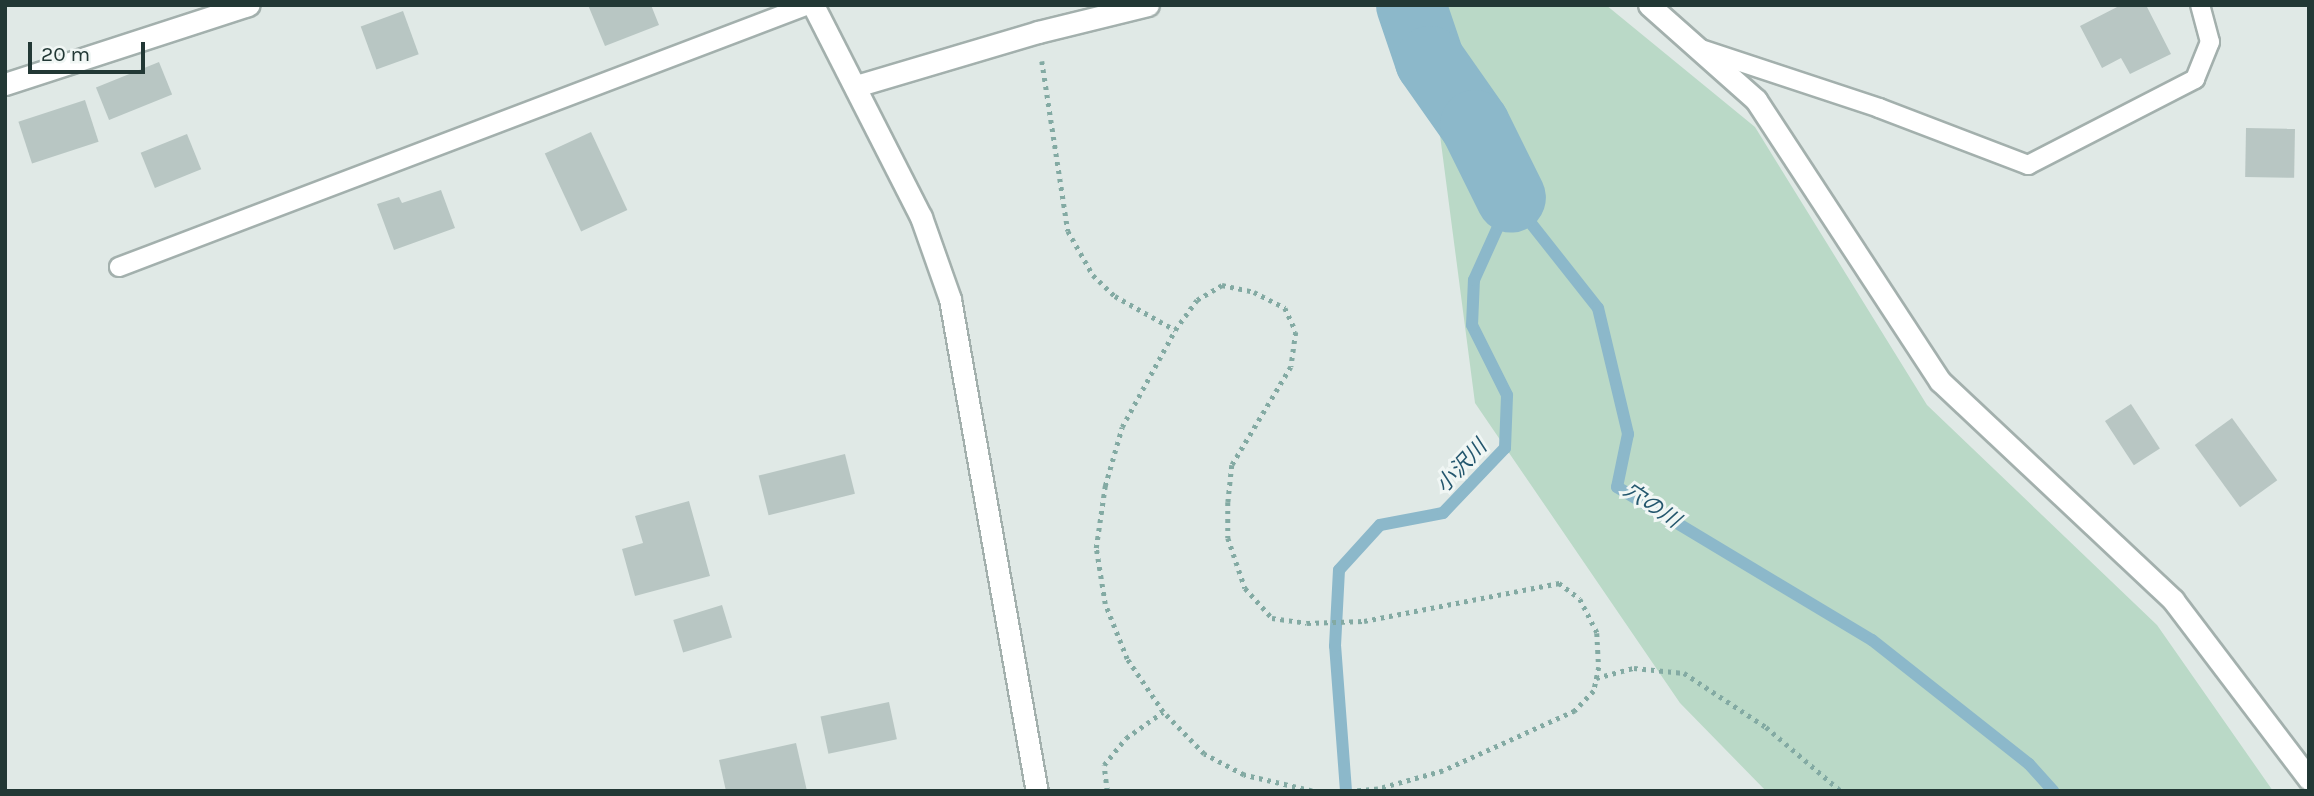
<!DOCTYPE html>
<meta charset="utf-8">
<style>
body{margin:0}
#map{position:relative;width:2314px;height:796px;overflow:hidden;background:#e0e9e6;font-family:Karla,"Noto Sans JP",sans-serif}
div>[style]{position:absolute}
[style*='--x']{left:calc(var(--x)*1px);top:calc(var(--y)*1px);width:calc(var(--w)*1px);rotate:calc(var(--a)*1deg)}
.green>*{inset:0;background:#bad9c7}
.stream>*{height:12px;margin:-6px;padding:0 6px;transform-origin:6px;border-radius:6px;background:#8cb8ca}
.river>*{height:70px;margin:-35px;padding:0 35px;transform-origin:35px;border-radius:35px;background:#8cb8ca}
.building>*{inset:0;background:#b8c6c3;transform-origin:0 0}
.path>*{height:4.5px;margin-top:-2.25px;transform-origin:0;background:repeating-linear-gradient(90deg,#83aaa3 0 3.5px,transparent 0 8.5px)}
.roads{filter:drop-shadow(2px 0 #a3b0ad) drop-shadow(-2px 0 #a3b0ad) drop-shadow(0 2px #a3b0ad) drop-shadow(0 -2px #a3b0ad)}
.service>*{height:18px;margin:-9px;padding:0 9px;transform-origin:9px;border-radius:9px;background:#fff}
.minor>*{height:21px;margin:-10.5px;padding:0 10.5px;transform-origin:10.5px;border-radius:10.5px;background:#fff}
.tertiary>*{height:21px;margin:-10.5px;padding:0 10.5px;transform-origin:10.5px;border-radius:10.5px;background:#fff}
span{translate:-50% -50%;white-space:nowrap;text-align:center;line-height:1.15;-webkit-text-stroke:6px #f0f6f4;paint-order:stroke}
.water-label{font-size:21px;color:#23566d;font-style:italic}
.frame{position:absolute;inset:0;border:7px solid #223835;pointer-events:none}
.scale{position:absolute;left:28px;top:42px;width:117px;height:32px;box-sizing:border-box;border:4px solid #223835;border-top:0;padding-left:9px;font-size:21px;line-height:24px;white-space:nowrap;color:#223835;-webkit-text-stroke:5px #f0f6f4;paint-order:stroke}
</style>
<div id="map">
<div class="green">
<div style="clip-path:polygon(1423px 5px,1606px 5px,1755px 127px,1927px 405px,2157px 625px,2273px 791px,1766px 791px,1680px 703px,1475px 403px)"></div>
</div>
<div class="stream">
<div style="--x:1346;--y:791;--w:145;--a:-94.3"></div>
<div style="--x:1335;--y:646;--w:76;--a:-87"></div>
<div style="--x:1339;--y:570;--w:61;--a:-47.7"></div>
<div style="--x:1380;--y:525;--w:64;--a:-10.8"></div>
<div style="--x:1443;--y:513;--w:90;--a:-46.4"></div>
<div style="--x:1505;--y:448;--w:53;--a:-87.8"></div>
<div style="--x:1507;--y:395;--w:78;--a:-116.6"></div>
<div style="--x:1472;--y:325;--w:45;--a:-87.5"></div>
<div style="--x:1474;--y:280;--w:90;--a:-65.7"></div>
<div style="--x:1511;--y:198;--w:140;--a:51.7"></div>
<div style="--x:1598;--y:308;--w:130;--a:76.6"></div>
<div style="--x:1628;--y:434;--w:54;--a:101.7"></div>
<div style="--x:1617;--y:487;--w:297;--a:31"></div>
<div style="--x:1872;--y:640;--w:200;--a:38.3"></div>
<div style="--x:2029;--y:764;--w:36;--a:48"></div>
</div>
<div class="river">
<div style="--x:1411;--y:5;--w:59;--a:71.3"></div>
<div style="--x:1430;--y:61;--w:78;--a:54.9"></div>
<div style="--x:1475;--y:125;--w:81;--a:63.7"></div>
</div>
<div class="building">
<div style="clip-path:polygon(588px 5px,651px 5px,659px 25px,605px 46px)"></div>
<div style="clip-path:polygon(2121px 5px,2146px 5px,2171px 54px,2130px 74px,2121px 58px,2102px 68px,2080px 26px)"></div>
<div style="left:403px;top:11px;width:46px;height:45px;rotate:70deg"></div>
<div style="left:159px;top:62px;width:35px;height:68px;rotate:68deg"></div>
<div style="left:85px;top:100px;width:44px;height:70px;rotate:72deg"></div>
<div style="left:2246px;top:128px;width:49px;height:49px;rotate:1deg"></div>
<div style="left:591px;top:132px;width:86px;height:51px;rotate:65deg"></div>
<div style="left:187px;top:134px;width:38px;height:50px;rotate:68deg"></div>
<div style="clip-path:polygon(441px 190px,455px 228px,394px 250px,377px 204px,399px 197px,402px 203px)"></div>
<div style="left:2131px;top:404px;width:53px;height:31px;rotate:57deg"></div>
<div style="left:2232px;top:418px;width:77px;height:46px;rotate:54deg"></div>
<div style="left:845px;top:454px;width:41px;height:89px;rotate:76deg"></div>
<div style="clip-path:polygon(689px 501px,710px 576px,635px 596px,622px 549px,643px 543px,635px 516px)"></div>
<div style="left:722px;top:605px;width:34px;height:51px;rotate:73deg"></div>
<div style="left:889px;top:702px;width:38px;height:70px;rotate:78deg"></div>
<div style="clip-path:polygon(796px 743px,807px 791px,726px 791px,719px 760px)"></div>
</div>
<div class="path">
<div style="--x:1042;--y:61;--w:172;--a:81.3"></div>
<div style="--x:1068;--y:231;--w:51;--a:60.4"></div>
<div style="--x:1093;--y:275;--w:30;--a:44"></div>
<div style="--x:1115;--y:296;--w:69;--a:29.5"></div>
<div style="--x:1596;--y:678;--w:39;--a:-15"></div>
<div style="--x:1634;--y:668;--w:50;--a:5.7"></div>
<div style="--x:1684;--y:673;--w:98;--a:33.4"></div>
<div style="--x:1766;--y:727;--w:99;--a:40.5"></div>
<div style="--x:1107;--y:791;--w:26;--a:-97"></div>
<div style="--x:1104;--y:765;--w:35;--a:-51"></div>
<div style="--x:1126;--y:738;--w:45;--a:-35.1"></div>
<div style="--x:1312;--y:791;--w:70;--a:-166.8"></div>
<div style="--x:1244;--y:775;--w:45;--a:-152.3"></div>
<div style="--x:1204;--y:754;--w:59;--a:-134.3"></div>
<div style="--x:1163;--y:712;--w:64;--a:-124.2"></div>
<div style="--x:1127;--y:659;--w:59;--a:-111.8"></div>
<div style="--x:1105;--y:604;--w:57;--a:-99.1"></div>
<div style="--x:1096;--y:548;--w:63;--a:-81.7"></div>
<div style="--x:1105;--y:486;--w:61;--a:-73.9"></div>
<div style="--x:1122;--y:427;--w:111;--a:-61.3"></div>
<div style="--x:1175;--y:330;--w:37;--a:-54"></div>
<div style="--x:1197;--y:300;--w:29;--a:-31"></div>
<div style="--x:1222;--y:285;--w:33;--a:12"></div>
<div style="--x:1254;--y:292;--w:35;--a:27"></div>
<div style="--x:1285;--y:308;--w:26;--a:65"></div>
<div style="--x:1296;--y:332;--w:35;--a:98"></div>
<div style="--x:1291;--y:367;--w:114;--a:121"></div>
<div style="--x:1232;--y:465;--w:37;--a:96"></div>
<div style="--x:1228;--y:502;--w:36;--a:90"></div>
<div style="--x:1228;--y:538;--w:53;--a:71.2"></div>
<div style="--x:1245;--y:588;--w:40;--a:48"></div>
<div style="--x:1272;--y:618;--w:35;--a:8"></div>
<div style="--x:1307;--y:623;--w:57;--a:-2"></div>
<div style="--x:1364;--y:621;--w:199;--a:-11"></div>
<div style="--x:1559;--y:583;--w:26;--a:37"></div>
<div style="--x:1580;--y:599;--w:38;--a:63"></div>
<div style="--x:1597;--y:633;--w:34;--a:87"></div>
<div style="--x:1599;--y:667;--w:25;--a:102"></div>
<div style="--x:1594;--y:691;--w:28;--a:134"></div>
<div style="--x:1575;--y:711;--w:145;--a:155.6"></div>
<div style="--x:1443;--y:771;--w:67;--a:164.5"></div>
<div style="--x:1378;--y:789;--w:23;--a:175"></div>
</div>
<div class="roads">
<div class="service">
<div style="--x:1701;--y:49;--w:188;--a:18.3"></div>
<div style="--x:1879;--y:108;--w:160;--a:20.9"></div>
<div style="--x:2028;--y:165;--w:188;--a:-27.2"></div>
<div style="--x:2195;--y:79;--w:40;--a:-68"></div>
<div style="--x:2210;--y:42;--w:38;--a:-105"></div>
<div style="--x:119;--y:267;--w:737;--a:-20.82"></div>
</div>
<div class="minor">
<div style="--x:1649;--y:5;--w:143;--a:41.6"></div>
<div style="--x:1756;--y:100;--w:336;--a:56.8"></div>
<div style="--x:1940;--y:381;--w:320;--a:43.2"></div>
<div style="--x:2173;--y:600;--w:225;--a:52.8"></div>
<div style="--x:5;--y:84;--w:256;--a:-18"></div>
<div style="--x:856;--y:86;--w:190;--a:-16.5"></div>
<div style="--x:1038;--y:32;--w:113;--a:-13.8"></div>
</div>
<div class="tertiary">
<div style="--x:813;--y:5;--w:238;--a:63"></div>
<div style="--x:921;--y:217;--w:87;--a:70.5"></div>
<div style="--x:950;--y:299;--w:500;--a:80"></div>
</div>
</div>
<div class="water-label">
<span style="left:1461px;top:466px;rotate:-47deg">小沢川</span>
<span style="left:1652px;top:505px;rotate:34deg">穴の川</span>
</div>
<div class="frame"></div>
<div class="scale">20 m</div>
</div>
